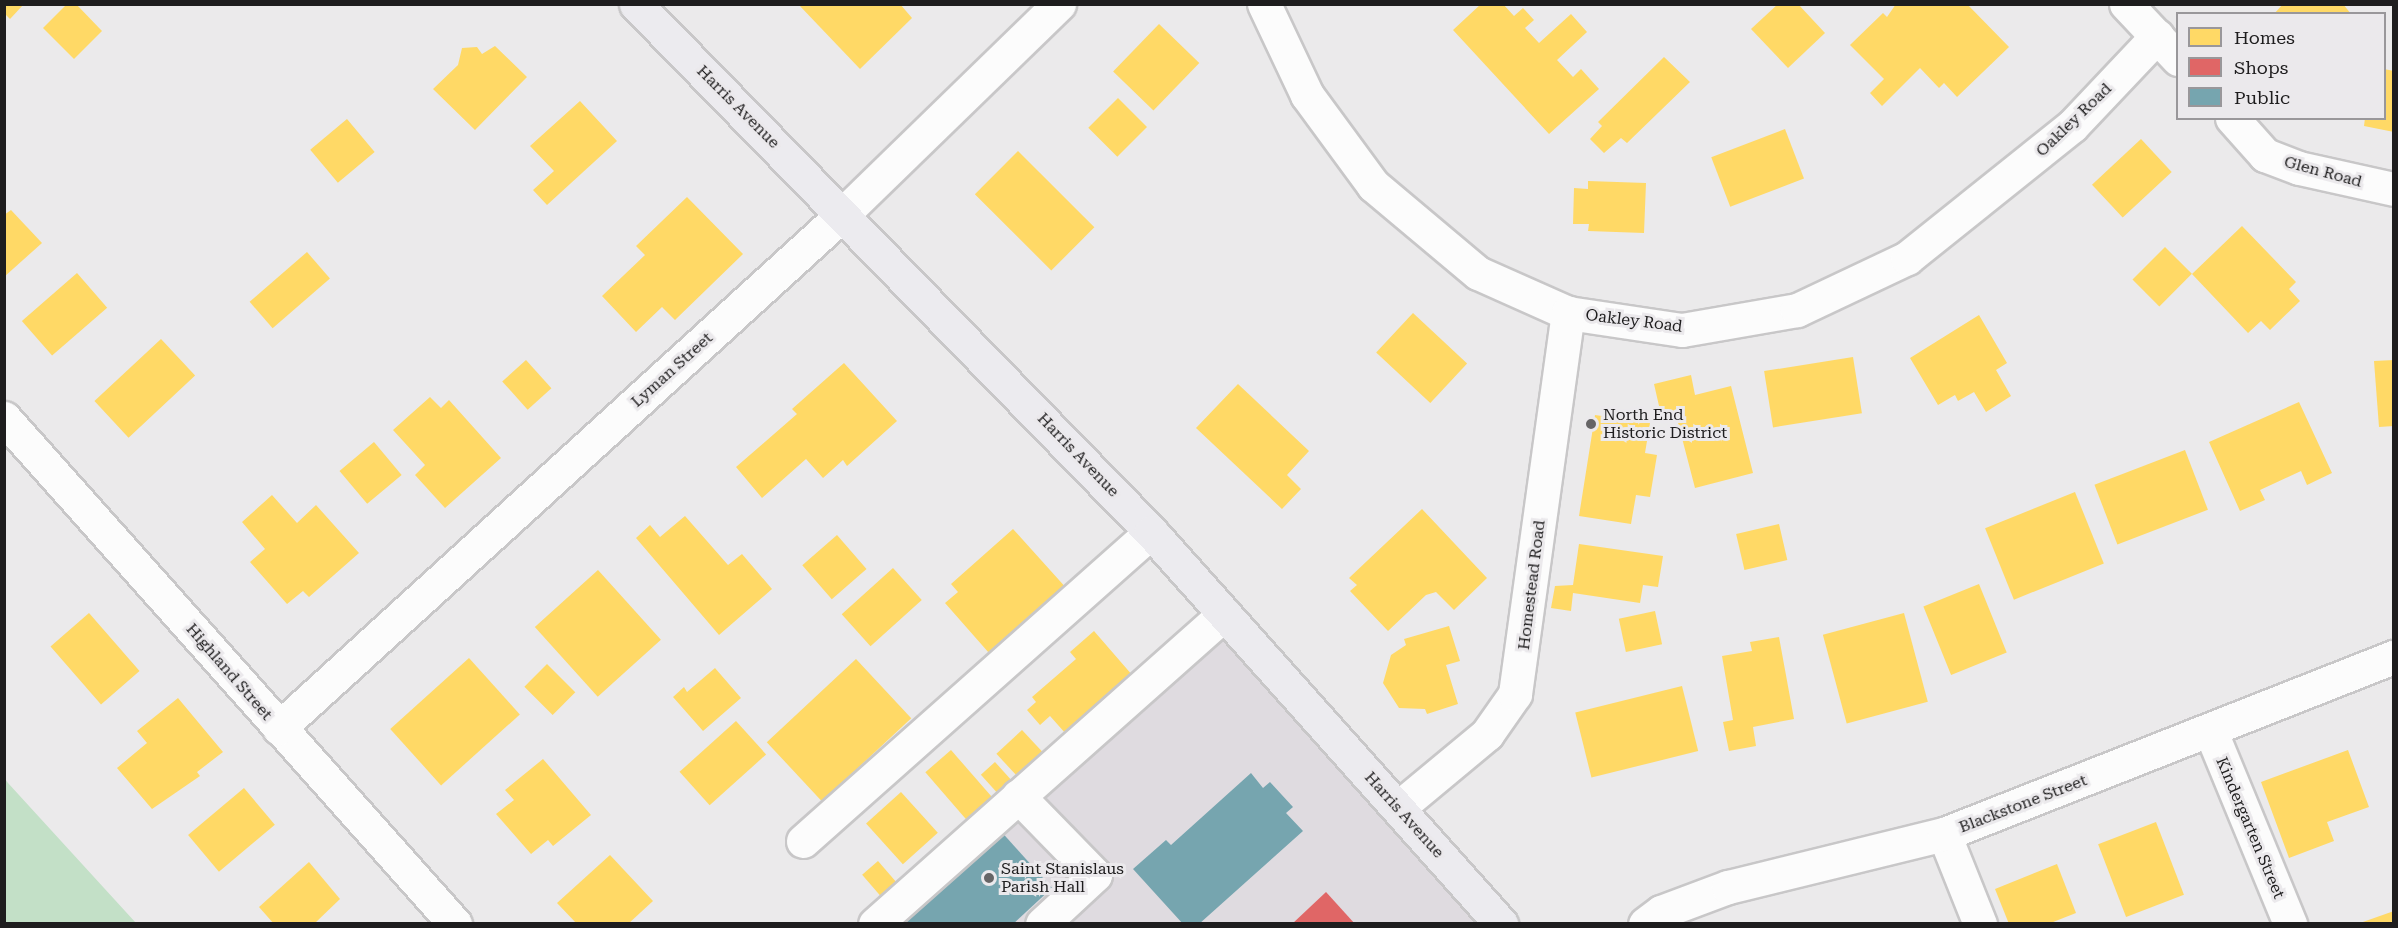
<!DOCTYPE html>
<style>
body{margin:0}
#map{position:relative;width:2398px;height:928px;overflow:hidden;background:#ebeaeb;font-family:"Roboto Serif",serif}
div>[style]{position:absolute}
[style*='--x']{left:calc(var(--x)*1px);top:calc(var(--y)*1px);width:calc(var(--w)*1px);rotate:calc(var(--a)*1deg)}
.built>*{inset:0;background:#dfdbe0}
.green>*{inset:0;background:#c3e0c7}
.homes>*{inset:0;background:#ffd966;transform-origin:0 0}
.shops>*{inset:0;background:#e06666}
.public>*{inset:0;background:#76a5af}
.roads{filter:drop-shadow(2px 0 #c8c7c8) drop-shadow(-2px 0 #c8c7c8) drop-shadow(0 2px #c8c7c8) drop-shadow(0 -2px #c8c7c8)}
.minor>*{height:33px;margin:-16.5px;padding:0 16.5px;transform-origin:16.5px;border-radius:16.5px;background:#fcfcfc}
.major>*{height:33px;margin:-16.5px;padding:0 16.5px;transform-origin:16.5px;border-radius:16.5px;background:#ecebef}
.dots>*{width:16px;height:16px;translate:-50% -50%;box-sizing:border-box;border:3px solid #ebe9ec;border-radius:50%}
span{translate:-50% -50%;white-space:nowrap;text-align:center;line-height:1.15;-webkit-text-stroke:6px #ebe9ec;paint-order:stroke}
.street-label{font-size:16px;color:#1e1d1e}
.poi-label{font-size:16px;color:#1e1d1e}
.left{translate:0 -50%;text-align:left}
.frame{position:absolute;inset:0;border:6px solid #1e1d1e;pointer-events:none}
.legend{position:absolute;left:2176px;top:12px;width:210px;height:108px;box-sizing:border-box;background:#ebe9ec;border:2px solid #99979a;margin:0;padding:8px 10px;list-style:none;font-size:18px;color:#1e1d1e}
.legend li{display:flex;align-items:center;gap:12px;height:30px}
.legend b{width:30px;border:2px solid #99979a}
</style>
<div id="map">
<div class="built">
<div style="clip-path:polygon(1213px 608px,1505px 924px,859px 924px)"></div>
</div>
<div class="green">
<div style="clip-path:polygon(5px 779px,8px 783px,136px 923px,5px 923px)"></div>
</div>
<div class="homes">
<div style="clip-path:polygon(4px 4px,24px 4px,10px 19px,4px 13px)"></div>
<div style="clip-path:polygon(67px 4px,76px 4px,102px 31px,74px 59px,43px 28px)"></div>
<div style="clip-path:polygon(798px 4px,900px 4px,912px 18px,860px 69px)"></div>
<div style="clip-path:polygon(1481px 4px,1503px 4px,1514px 16px,1523px 8px,1534px 20px,1525px 28px,1539px 43px,1571px 14px,1587px 32px,1557px 60px,1573px 77px,1581px 69px,1599px 89px,1549px 134px,1453px 30px)"></div>
<div style="clip-path:polygon(1778px 4px,1798px 4px,1825px 33px,1788px 68px,1751px 29px)"></div>
<div style="clip-path:polygon(1896px 4px,1967px 4px,2009px 47px,1957px 97px,1944px 83px,1939px 88px,1920px 68px,1882px 106px,1870px 93px,1884px 79px,1850px 45px,1883px 13px,1887px 17px)"></div>
<div style="clip-path:polygon(2283px 4px,2343px 4px,2351px 14px,2274px 14px)"></div>
<div style="left:1159px;top:24px;width:56px;height:66px;rotate:44deg"></div>
<div style="clip-path:polygon(495px 46px,527px 77px,475px 130px,433px 89px,458px 65px,462px 48px,477px 47px,482px 54px)"></div>
<div style="clip-path:polygon(1664px 57px,1690px 82px,1627px 143px,1621px 138px,1604px 153px,1590px 139px,1602px 126px,1598px 122px)"></div>
<div style="clip-path:polygon(2384px 69px,2394px 71px,2394px 132px,2364px 126px,2365px 118px,2384px 118px)"></div>
<div style="left:1118px;top:98px;width:41px;height:42px;rotate:45deg"></div>
<div style="clip-path:polygon(580px 101px,617px 141px,547px 205px,533px 190px,554px 171px,530px 146px)"></div>
<div style="left:347px;top:119px;width:43px;height:48px;rotate:50deg"></div>
<div style="left:1785px;top:129px;width:53px;height:79px;rotate:69deg"></div>
<div style="left:2141px;top:139px;width:45px;height:67px;rotate:47deg"></div>
<div style="left:1018px;top:151px;width:108px;height:61px;rotate:45deg"></div>
<div style="clip-path:polygon(1588px 181px,1646px 183px,1644px 233px,1588px 231px,1589px 224px,1573px 224px,1574px 188px,1588px 189px)"></div>
<div style="clip-path:polygon(687px 197px,743px 254px,675px 320px,662px 307px,636px 332px,602px 296px,645px 255px,636px 246px)"></div>
<div style="clip-path:polygon(11px 210px,42px 243px,4px 277px,4px 215px)"></div>
<div style="clip-path:polygon(2242px 226px,2296px 282px,2289px 289px,2300px 301px,2270px 330px,2261px 321px,2248px 333px,2192px 274px)"></div>
<div style="left:2165px;top:247px;width:38px;height:46px;rotate:45deg"></div>
<div style="left:307px;top:252px;width:35px;height:76px;rotate:49deg"></div>
<div style="left:77px;top:273px;width:46px;height:73px;rotate:49deg"></div>
<div style="left:1413px;top:313px;width:74px;height:54px;rotate:43deg"></div>
<div style="clip-path:polygon(1979px 315px,2007px 363px,1996px 370px,2011px 396px,1986px 412px,1974px 392px,1958px 401px,1955px 395px,1938px 405px,1910px 358px)"></div>
<div style="left:161px;top:339px;width:50px;height:91px;rotate:47deg"></div>
<div style="left:1853px;top:357px;width:57px;height:90px;rotate:81deg"></div>
<div style="left:526px;top:360px;width:38px;height:32px;rotate:48deg"></div>
<div style="clip-path:polygon(2394px 360px,2394px 426px,2379px 427px,2374px 361px)"></div>
<div style="clip-path:polygon(844px 363px,897px 421px,847px 466px,843px 460px,823px 478px,806px 459px,762px 498px,736px 467px,797px 414px,792px 409px)"></div>
<div style="clip-path:polygon(1691px 375px,1695px 395px,1731px 386px,1753px 473px,1695px 488px,1676px 415px,1662px 419px,1654px 384px)"></div>
<div style="clip-path:polygon(1238px 384px,1309px 451px,1287px 475px,1301px 489px,1282px 509px,1196px 428px)"></div>
<div style="clip-path:polygon(430px 397px,441px 408px,449px 400px,501px 458px,445px 508px,415px 475px,425px 465px,393px 430px)"></div>
<div style="clip-path:polygon(2299px 402px,2332px 473px,2307px 485px,2301px 471px,2260px 490px,2265px 500px,2240px 511px,2209px 442px)"></div>
<div style="clip-path:polygon(1595px 415px,1650px 423px,1645px 453px,1657px 455px,1650px 497px,1636px 495px,1631px 524px,1579px 516px)"></div>
<div style="left:374px;top:442px;width:43px;height:45px;rotate:50deg"></div>
<div style="left:2185px;top:450px;width:64px;height:97px;rotate:69deg"></div>
<div style="left:2075px;top:492px;width:77px;height:97px;rotate:68deg"></div>
<div style="clip-path:polygon(272px 495px,297px 523px,316px 505px,359px 553px,309px 597px,303px 591px,287px 604px,250px 562px,265px 549px,242px 522px)"></div>
<div style="clip-path:polygon(1422px 509px,1487px 578px,1454px 610px,1436px 592px,1426px 595px,1388px 631px,1350px 591px,1357px 585px,1349px 578px)"></div>
<div style="clip-path:polygon(685px 516px,728px 565px,742px 554px,772px 589px,719px 635px,636px 538px,650px 525px,660px 537px)"></div>
<div style="left:1779px;top:524px;width:37px;height:44px;rotate:77deg"></div>
<div style="clip-path:polygon(1013px 529px,1068px 590px,1008px 645px,1003px 640px,989px 653px,945px 603px,958px 592px,951px 584px)"></div>
<div style="left:837px;top:535px;width:45px;height:46px;rotate:49deg"></div>
<div style="clip-path:polygon(1579px 544px,1663px 556px,1658px 587px,1643px 585px,1640px 603px,1573px 593px,1571px 611px,1551px 608px,1555px 586px,1573px 585px)"></div>
<div style="left:893px;top:568px;width:43px;height:69px;rotate:48deg"></div>
<div style="left:598px;top:570px;width:94px;height:85px;rotate:48deg"></div>
<div style="left:1979px;top:584px;width:74px;height:60px;rotate:68deg"></div>
<div style="left:1655px;top:611px;width:34px;height:37px;rotate:78deg"></div>
<div style="left:89px;top:613px;width:77px;height:51px;rotate:49deg"></div>
<div style="left:1904px;top:613px;width:92px;height:84px;rotate:75deg"></div>
<div style="clip-path:polygon(1449px 626px,1460px 661px,1446px 665px,1458px 704px,1427px 714px,1425px 709px,1399px 708px,1383px 683px,1391px 655px,1406px 645px,1404px 639px)"></div>
<div style="clip-path:polygon(1094px 631px,1133px 676px,1066px 734px,1050px 716px,1040px 725px,1027px 710px,1036px 702px,1032px 697px,1076px 659px,1070px 652px)"></div>
<div style="clip-path:polygon(1779px 637px,1794px 719px,1753px 727px,1756px 746px,1729px 751px,1723px 722px,1733px 720px,1722px 656px,1752px 651px,1750px 642px)"></div>
<div style="left:469px;top:658px;width:76px;height:106px;rotate:48deg"></div>
<div style="left:856px;top:659px;width:81px;height:122px;rotate:47deg"></div>
<div style="left:547px;top:664px;width:40px;height:32px;rotate:45deg"></div>
<div style="clip-path:polygon(715px 668px,741px 698px,703px 731px,673px 697px,684px 687px,687px 692px)"></div>
<div style="left:1682px;top:686px;width:67px;height:110px;rotate:76deg"></div>
<div style="clip-path:polygon(178px 698px,223px 752px,197px 772px,200px 776px,152px 809px,117px 768px,147px 743px,137px 731px)"></div>
<div style="left:736px;top:721px;width:45px;height:76px;rotate:48deg"></div>
<div style="left:1022px;top:730px;width:37px;height:35px;rotate:47deg"></div>
<div style="left:951px;top:750px;width:69px;height:34px;rotate:49deg"></div>
<div style="clip-path:polygon(2348px 750px,2369px 807px,2327px 822px,2334px 841px,2289px 858px,2261px 782px)"></div>
<div style="clip-path:polygon(543px 759px,591px 815px,553px 846px,548px 840px,531px 854px,496px 814px,514px 800px,505px 790px)"></div>
<div style="left:995px;top:762px;width:30px;height:19px;rotate:48deg"></div>
<div style="left:244px;top:788px;width:48px;height:73px;rotate:50deg"></div>
<div style="left:901px;top:792px;width:55px;height:47px;rotate:48deg"></div>
<div style="left:2156px;top:822px;width:78px;height:62px;rotate:69deg"></div>
<div style="clip-path:polygon(610px 855px,653px 901px,628px 924px,577px 924px,557px 903px)"></div>
<div style="left:878px;top:861px;width:33px;height:21px;rotate:49deg"></div>
<div style="clip-path:polygon(309px 862px,340px 899px,314px 924px,274px 924px,259px 907px)"></div>
<div style="clip-path:polygon(2057px 864px,2076px 913px,2048px 924px,2009px 924px,1995px 889px)"></div>
<div style="clip-path:polygon(2394px 911px,2394px 924px,2360px 924px,2360px 923px)"></div>
</div>
<div class="shops">
<div style="clip-path:polygon(1326px 892px,1355px 924px,1292px 924px)"></div>
</div>
<div class="public">
<div style="clip-path:polygon(1251px 773px,1263px 788px,1270px 782px,1293px 807px,1286px 813px,1303px 831px,1199px 924px,1183px 924px,1133px 869px,1166px 840px,1171px 845px)"></div>
<div style="clip-path:polygon(998px 828px,1052px 888px,1013px 924px,885px 924px)"></div>
</div>
<div class="roads">
<div class="minor">
<div style="--x:1264;--y:4;--w:101;--a:64.7"></div>
<div style="--x:1307;--y:95;--w:112;--a:53.7"></div>
<div style="--x:1373;--y:185;--w:137;--a:40"></div>
<div style="--x:1478;--y:273;--w:98;--a:24"></div>
<div style="--x:1568;--y:313;--w:115;--a:8.5"></div>
<div style="--x:1682;--y:330;--w:117;--a:-9.9"></div>
<div style="--x:1797;--y:310;--w:122;--a:-25.3"></div>
<div style="--x:1907;--y:258;--w:211;--a:-38.7"></div>
<div style="--x:2072;--y:126;--w:124;--a:-46.6"></div>
<div style="--x:2126;--y:4;--w:76;--a:46.6"></div>
<div style="--x:2232;--y:118;--w:50;--a:48.3"></div>
<div style="--x:2265;--y:155;--w:36;--a:21"></div>
<div style="--x:2299;--y:168;--w:97;--a:12.5"></div>
<div style="--x:4;--y:418;--w:678;--a:48.29"></div>
<div style="--x:279;--y:728;--w:764;--a:-42.35"></div>
<div style="--x:844;--y:213;--w:300;--a:-44.2"></div>
<div style="--x:2211;--y:732;--w:208;--a:67.6"></div>
<div style="--x:1018;--y:796;--w:110;--a:45.7"></div>
<div style="--x:1095;--y:875;--w:72;--a:137.2"></div>
<div style="--x:1398;--y:808;--w:116;--a:-39.7"></div>
<div style="--x:1487;--y:734;--w:49;--a:-55"></div>
<div style="--x:1515;--y:694;--w:385;--a:-82.1"></div>
<div style="--x:1944;--y:834;--w:97;--a:68.2"></div>
<div style="--x:803;--y:841;--w:465;--a:-41.6"></div>
<div style="--x:875;--y:924;--w:467;--a:-41.6"></div>
<div style="--x:1645;--y:924;--w:20;--a:-37"></div>
<div style="--x:1661;--y:912;--w:72;--a:-20.5"></div>
<div style="--x:1728;--y:887;--w:222;--a:-13.8"></div>
<div style="--x:1944;--y:834;--w:484;--a:-21.5"></div>
</div>
<div class="major">
<div style="--x:636;--y:4;--w:738;--a:45.71"></div>
<div style="--x:1151;--y:532;--w:526;--a:48.24"></div>
</div>
</div>
<div class="dots">
<div style="left:1591px;top:424px;background:#666566"></div>
<div style="left:989px;top:878px;background:#666566"></div>
</div>
<div class="street-label">
<span style="left:738px;top:107px;rotate:45deg">Harris Avenue</span>
<span style="left:2074px;top:120px;rotate:-44deg">Oakley Road</span>
<span style="left:2323px;top:172px;rotate:15deg">Glen Road</span>
<span style="left:1634px;top:321px;rotate:7deg">Oakley Road</span>
<span style="left:672px;top:370px;rotate:-42deg">Lyman Street</span>
<span style="left:1078px;top:455px;rotate:46deg">Harris Avenue</span>
<span style="left:1532px;top:585px;rotate:-83deg">Homestead Road</span>
<span style="left:229px;top:672px;rotate:49deg">Highland Street</span>
<span style="left:2023px;top:804px;rotate:-21deg">Blackstone Street</span>
<span style="left:1404px;top:815px;rotate:48deg">Harris Avenue</span>
<span style="left:2250px;top:828px;rotate:67deg">Kindergarten Street</span>
</div>
<div class="poi-label">
<span class="left" style="left:1603px;top:424px">North End<br>Historic District</span>
<span class="left" style="left:1001px;top:878px">Saint Stanislaus<br>Parish Hall</span>
</div>
<div class="frame"></div>
<ul class="legend">
<li><b style="height:16px;background:#ffd966"></b>Homes</li>
<li><b style="height:16px;background:#e06666"></b>Shops</li>
<li><b style="height:16px;background:#76a5af"></b>Public</li>
</ul>
</div>
